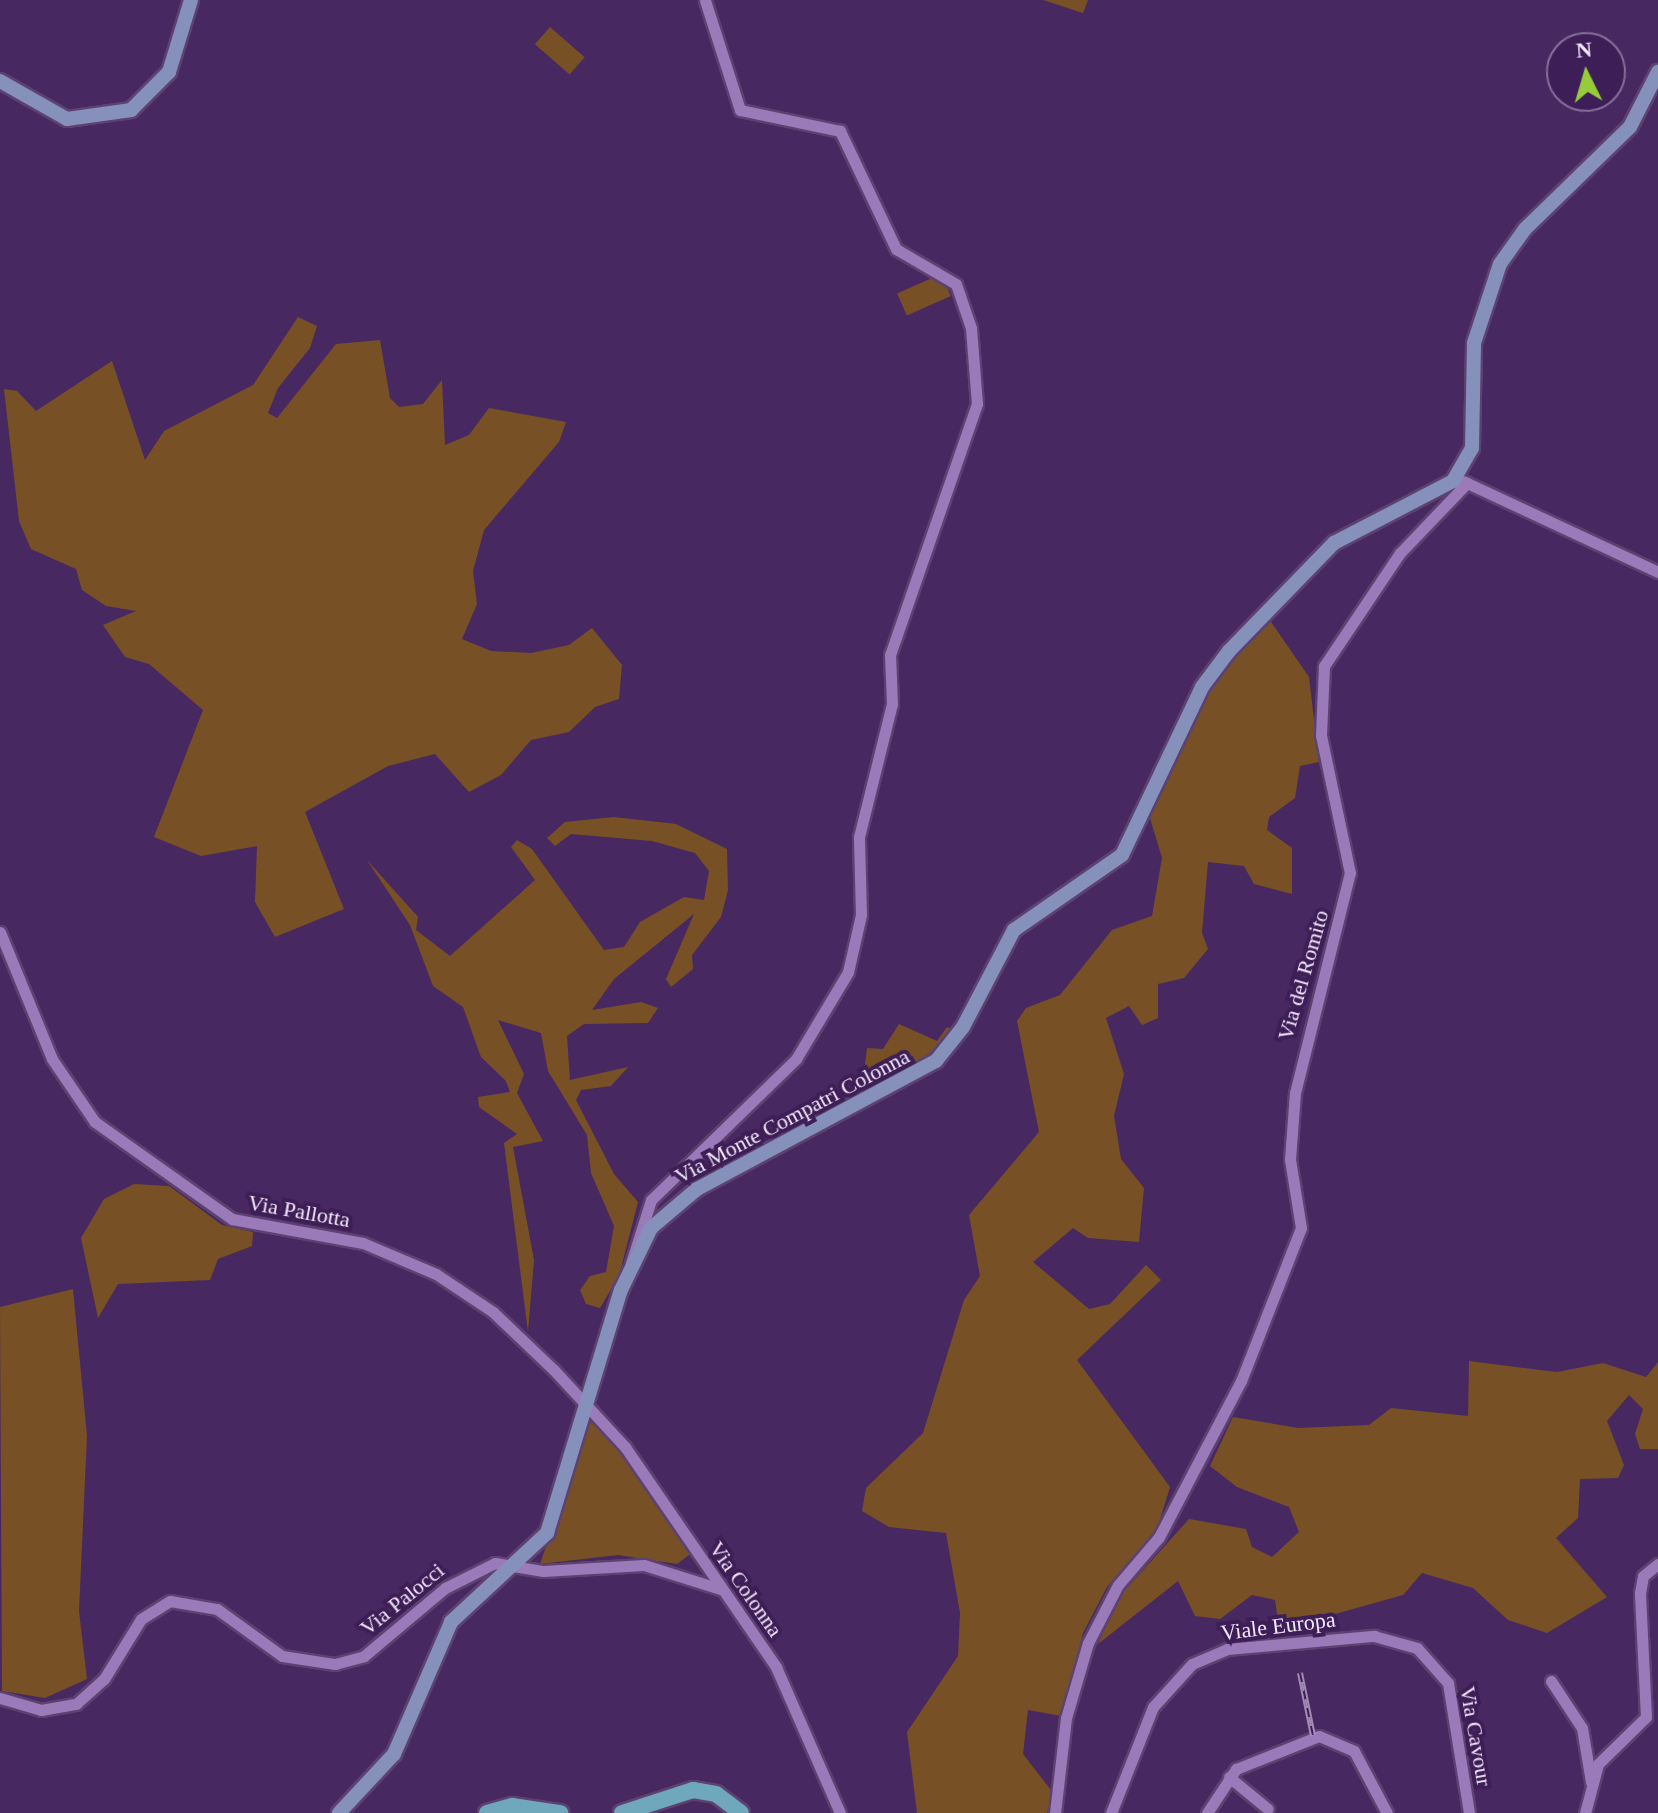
<!DOCTYPE html>
<style>
body{margin:0}
#map{position:relative;width:1658px;height:1813px;overflow:hidden;background:#482861;font-family:Georgia,serif}
div>[style]{position:absolute}
[style*='--x']{left:calc(var(--x)*1px);top:calc(var(--y)*1px);width:calc(var(--w)*1px);rotate:calc(var(--a)*1deg)}
.green>*{inset:0;background:#775125;transform-origin:0 0}
.roads{filter:drop-shadow(2px 0 #5d4271) drop-shadow(-2px 0 #5d4271) drop-shadow(0 2px #5d4271) drop-shadow(0 -2px #5d4271)}
.street>*{height:11px;margin:-5.5px;padding:0 5.5px;transform-origin:5.5px;border-radius:5.5px;background:#9b7aba}
.secondary>*{height:14px;margin:-7px;padding:0 7px;transform-origin:7px;border-radius:7px;background:#8591bb}
.primary>*{height:16px;margin:-8px;padding:0 8px;transform-origin:8px;border-radius:8px;background:#6fa8bc}
.rail>*{height:6px;margin-top:-3px;transform-origin:0;background:repeating-linear-gradient(90deg,#3e1e56 0 9px,#a18db3 0 18px);box-sizing:border-box;border-block:2px solid #a18db3}
span{translate:-50% -50%;white-space:nowrap;text-align:center;line-height:1.15;-webkit-text-stroke:8px #3e1e56;paint-order:stroke}
.street-label{font-size:22px;color:#f2e8fd}
.north{position:absolute;left:1546px;top:32px;width:80px;height:80px;box-sizing:border-box;background:#3e1e56;border:2px solid #866f99;border-radius:50%;rotate:355deg;font-size:22px;font-weight:700;line-height:32px;text-align:center;color:#f2e8fd}
.north::after{content:'';display:block;margin:auto;width:28px;height:36px;background:#96cc39;clip-path:polygon(50% 0,100% 100%,50% 72%,0 100%)}
</style>
<div id="map">
<div class="green">
<div style="clip-path:polygon(1043px 0,1088px 0,1083px 13px)"></div>
<div style="left:550px;top:27px;width:46px;height:23px;rotate:41deg"></div>
<div style="left:941px;top:274px;width:24px;height:48px;rotate:66deg"></div>
<div style="clip-path:polygon(298px 317px,317px 326px,310px 348px,278px 388px,268px 413px,277px 418px,336px 344px,380px 340px,390px 398px,399px 407px,423px 404px,442px 380px,445px 445px,469px 435px,489px 408px,566px 422px,559px 442px,484px 530px,473px 571px,477px 604px,462px 639px,491px 651px,531px 653px,569px 645px,592px 628px,622px 665px,619px 699px,595px 707px,569px 732px,531px 740px,501px 775px,469px 792px,435px 754px,388px 766px,305px 812px,344px 909px,275px 937px,255px 902px,257px 846px,201px 856px,154px 837px,203px 710px,149px 664px,125px 657px,103px 625px,136px 611px,106px 606px,82px 590px,76px 569px,31px 549px,19px 521px,4px 389px,17px 391px,36px 411px,112px 361px,145px 460px,164px 431px,253px 385px)"></div>
<div style="clip-path:polygon(1269px 619px,1309px 677px,1319px 762px,1300px 766px,1295px 798px,1269px 817px,1267px 830px,1292px 848px,1292px 894px,1254px 884px,1244px 866px,1208px 862px,1202px 933px,1208px 949px,1184px 978px,1158px 984px,1158px 1018px,1142px 1025px,1129px 1006px,1106px 1018px,1124px 1074px,1114px 1116px,1121px 1159px,1144px 1188px,1139px 1242px,1088px 1238px,1073px 1228px,1033px 1262px,1089px 1309px,1110px 1304px,1146px 1265px,1161px 1280px,1077px 1360px,1170px 1487px,1157px 1529px,1107px 1587px,1083px 1633px,1062px 1716px,1028px 1710px,1023px 1754px,1054px 1794px,1047px 1813px,917px 1813px,907px 1732px,958px 1656px,960px 1613px,946px 1533px,889px 1527px,862px 1511px,866px 1488px,923px 1433px,964px 1300px,980px 1276px,969px 1215px,1039px 1132px,1017px 1021px,1026px 1008px,1060px 995px,1112px 930px,1152px 916px,1162px 858px,1150px 818px,1220px 667px)"></div>
<div style="clip-path:polygon(614px 817px,676px 824px,727px 849px,728px 890px,721px 917px,692px 955px,693px 969px,671px 987px,666px 979px,694px 914px,614px 979px,592px 1010px,641px 1002px,658px 1008px,648px 1023px,584px 1024px,567px 1036px,570px 1080px,628px 1067px,611px 1086px,581px 1090px,576px 1100px,614px 1174px,638px 1202px,619px 1276px,600px 1308px,586px 1304px,580px 1290px,590px 1276px,606px 1272px,614px 1226px,591px 1173px,587px 1135px,548px 1071px,541px 1033px,498px 1020px,524px 1074px,517px 1093px,543px 1141px,513px 1147px,534px 1260px,528px 1332px,504px 1143px,517px 1134px,479px 1107px,478px 1097px,510px 1092px,506px 1081px,481px 1057px,463px 1007px,433px 986px,410px 925px,367px 860px,418px 917px,416px 930px,450px 956px,535px 880px,511px 847px,517px 840px,532px 849px,604px 950px,624px 947px,640px 922px,684px 897px,704px 900px,709px 871px,695px 853px,652px 841px,571px 834px,555px 846px,547px 838px,565px 822px)"></div>
<div style="clip-path:polygon(899px 1024px,937px 1041px,947px 1027px,954px 1030px,920px 1066px,861px 1096px,867px 1048px,883px 1049px)"></div>
<div style="clip-path:polygon(134px 1184px,169px 1186px,222px 1225px,253px 1232px,252px 1246px,218px 1259px,210px 1280px,118px 1284px,98px 1318px,81px 1238px,104px 1199px)"></div>
<div style="clip-path:polygon(73px 1289px,87px 1436px,79px 1611px,87px 1679px,45px 1698px,2px 1691px,0 1307px)"></div>
<div style="clip-path:polygon(1469px 1361px,1557px 1372px,1603px 1363px,1646px 1377px,1658px 1362px,1658px 1449px,1640px 1449px,1635px 1434px,1643px 1409px,1629px 1395px,1607px 1421px,1624px 1465px,1618px 1478px,1580px 1479px,1578px 1518px,1556px 1538px,1607px 1597px,1547px 1633px,1508px 1620px,1473px 1588px,1422px 1573px,1403px 1595px,1303px 1623px,1278px 1620px,1275px 1600px,1252px 1595px,1220px 1619px,1195px 1616px,1178px 1581px,1098px 1644px,1118px 1598px,1189px 1519px,1246px 1529px,1252px 1547px,1272px 1557px,1299px 1532px,1289px 1507px,1237px 1487px,1210px 1466px,1233px 1417px,1298px 1428px,1369px 1425px,1391px 1408px,1468px 1416px)"></div>
<div style="clip-path:polygon(588px 1421px,609px 1433px,693px 1552px,677px 1564px,618px 1555px,540px 1564px)"></div>
</div>
<div class="roads">
<div class="street">
<div style="--x:1463;--y:481;--w:215;--a:25"></div>
<div style="--x:0;--y:932;--w:137;--a:67.7"></div>
<div style="--x:52;--y:1059;--w:76;--a:55.7"></div>
<div style="--x:95;--y:1122;--w:168;--a:35.3"></div>
<div style="--x:232;--y:1219;--w:133;--a:10.4"></div>
<div style="--x:363;--y:1243;--w:79;--a:23"></div>
<div style="--x:436;--y:1274;--w:69;--a:33.7"></div>
<div style="--x:493;--y:1312;--w:84;--a:43.6"></div>
<div style="--x:554;--y:1370;--w:105;--a:47.3"></div>
<div style="--x:625;--y:1447;--w:267;--a:55.5"></div>
<div style="--x:776;--y:1667;--w:159;--a:66.3"></div>
<div style="--x:631;--y:1263;--w:66;--a:-72.4"></div>
<div style="--x:651;--y:1200;--w:202;--a:-44.2"></div>
<div style="--x:796;--y:1059;--w:101;--a:-59.1"></div>
<div style="--x:848;--y:972;--w:58;--a:-77.2"></div>
<div style="--x:861;--y:915;--w:78;--a:-91.5"></div>
<div style="--x:859;--y:837;--w:137;--a:-76.1"></div>
<div style="--x:892;--y:704;--w:49;--a:-92.3"></div>
<div style="--x:890;--y:655;--w:266;--a:-70.9"></div>
<div style="--x:977;--y:404;--w:76;--a:-94.5"></div>
<div style="--x:971;--y:328;--w:46;--a:-108.8"></div>
<div style="--x:956;--y:284;--w:69;--a:-149.7"></div>
<div style="--x:896;--y:249;--w:131;--a:-115.4"></div>
<div style="--x:840;--y:131;--w:102;--a:-168.1"></div>
<div style="--x:740;--y:110;--w:115;--a:-107.7"></div>
<div style="--x:1551;--y:1681;--w:56;--a:56.6"></div>
<div style="--x:1582;--y:1728;--w:55;--a:80.5"></div>
<div style="--x:0;--y:1698;--w:43;--a:16.3"></div>
<div style="--x:41;--y:1710;--w:36;--a:-10"></div>
<div style="--x:76;--y:1704;--w:38;--a:-42"></div>
<div style="--x:104;--y:1679;--w:70;--a:-58.3"></div>
<div style="--x:141;--y:1619;--w:34;--a:-32"></div>
<div style="--x:170;--y:1601;--w:48;--a:9.7"></div>
<div style="--x:217;--y:1609;--w:80;--a:35.9"></div>
<div style="--x:282;--y:1656;--w:54;--a:8.6"></div>
<div style="--x:335;--y:1664;--w:30;--a:-15"></div>
<div style="--x:364;--y:1656;--w:106;--a:-40"></div>
<div style="--x:445;--y:1588;--w:56;--a:-26.6"></div>
<div style="--x:495;--y:1563;--w:49;--a:9.5"></div>
<div style="--x:543;--y:1571;--w:101;--a:-3.4"></div>
<div style="--x:644;--y:1565;--w:80;--a:17.5"></div>
<div style="--x:1229;--y:1777;--w:50;--a:39.4"></div>
<div style="--x:1055;--y:1813;--w:96;--a:-83.4"></div>
<div style="--x:1066;--y:1718;--w:78;--a:-73.7"></div>
<div style="--x:1088;--y:1643;--w:65;--a:-62.7"></div>
<div style="--x:1118;--y:1585;--w:63;--a:-49.5"></div>
<div style="--x:1159;--y:1537;--w:176;--a:-62.3"></div>
<div style="--x:1241;--y:1381;--w:164;--a:-68.6"></div>
<div style="--x:1301;--y:1228;--w:70;--a:-99.1"></div>
<div style="--x:1290;--y:1159;--w:66;--a:-85.7"></div>
<div style="--x:1295;--y:1093;--w:227;--a:-76"></div>
<div style="--x:1350;--y:873;--w:141;--a:-101.9"></div>
<div style="--x:1321;--y:735;--w:69;--a:-87.5"></div>
<div style="--x:1324;--y:666;--w:136;--a:-56.1"></div>
<div style="--x:1400;--y:553;--w:97;--a:-46.3"></div>
<div style="--x:1111;--y:1813;--w:114;--a:-68.4"></div>
<div style="--x:1153;--y:1707;--w:58;--a:-47.8"></div>
<div style="--x:1192;--y:1664;--w:38;--a:-23"></div>
<div style="--x:1227;--y:1649;--w:148;--a:-5.1"></div>
<div style="--x:1374;--y:1636;--w:45;--a:15.6"></div>
<div style="--x:1417;--y:1648;--w:47;--a:48.5"></div>
<div style="--x:1448;--y:1683;--w:132;--a:80.8"></div>
<div style="--x:1207;--y:1813;--w:53;--a:-56.6"></div>
<div style="--x:1236;--y:1769;--w:89;--a:-21.7"></div>
<div style="--x:1319;--y:1736;--w:38;--a:23"></div>
<div style="--x:1354;--y:1751;--w:70;--a:62"></div>
<div style="--x:1585;--y:1813;--w:51;--a:-75.1"></div>
<div style="--x:1598;--y:1764;--w:67;--a:-44.4"></div>
<div style="--x:1646;--y:1717;--w:124;--a:-92.8"></div>
<div style="--x:1640;--y:1593;--w:17;--a:-80"></div>
<div style="--x:1643;--y:1576;--w:19;--a:-39"></div>
</div>
<div class="secondary">
<div style="--x:0;--y:81;--w:77;--a:29.6"></div>
<div style="--x:67;--y:119;--w:65;--a:-8"></div>
<div style="--x:131;--y:110;--w:54;--a:-45"></div>
<div style="--x:169;--y:72;--w:75;--a:-73"></div>
<div style="--x:339;--y:1813;--w:81;--a:-47"></div>
<div style="--x:394;--y:1754;--w:144;--a:-66.6"></div>
<div style="--x:451;--y:1622;--w:131;--a:-42.8"></div>
<div style="--x:547;--y:1533;--w:254;--a:-73.1"></div>
<div style="--x:621;--y:1290;--w:69;--a:-64.2"></div>
<div style="--x:651;--y:1228;--w:60;--a:-40.3"></div>
<div style="--x:697;--y:1189;--w:271;--a:-28.2"></div>
<div style="--x:936;--y:1061;--w:43;--a:-51.5"></div>
<div style="--x:963;--y:1027;--w:110;--a:-62.3"></div>
<div style="--x:1014;--y:930;--w:131;--a:-34.8"></div>
<div style="--x:1122;--y:855;--w:186;--a:-64.5"></div>
<div style="--x:1202;--y:687;--w:45;--a:-53.1"></div>
<div style="--x:1229;--y:651;--w:151;--a:-45.8"></div>
<div style="--x:1334;--y:543;--w:134;--a:-27.5"></div>
<div style="--x:1453;--y:481;--w:38;--a:-60"></div>
<div style="--x:1472;--y:448;--w:105;--a:-88.9"></div>
<div style="--x:1474;--y:343;--w:83;--a:-71.8"></div>
<div style="--x:1500;--y:264;--w:43;--a:-54.5"></div>
<div style="--x:1525;--y:229;--w:146;--a:-44.2"></div>
<div style="--x:1630;--y:127;--w:62;--a:-63"></div>
</div>
<div class="primary">
<div style="--x:487;--y:1813;--w:26;--a:-16"></div>
<div style="--x:512;--y:1806;--w:49;--a:8.3"></div>
<div style="--x:622;--y:1813;--w:75;--a:-17.9"></div>
<div style="--x:693;--y:1790;--w:23;--a:10"></div>
<div style="--x:716;--y:1794;--w:31;--a:37"></div>
</div>
</div>
<div class="rail">
<div style="--x:1300;--y:1673;--w:64;--a:78.3"></div>
</div>
<div class="street-label">
<span style="left:1303px;top:975px;rotate:-74deg">Via del Romito</span>
<span style="left:792px;top:1116px;rotate:-28deg">Via Monte Compatri Colonna</span>
<span style="left:299px;top:1211px;rotate:10deg">Via Pallotta</span>
<span style="left:746px;top:1589px;rotate:55deg">Via Colonna</span>
<span style="left:402px;top:1599px;rotate:-39deg">Via Palocci</span>
<span style="left:1278px;top:1626px;rotate:-7deg">Viale Europa</span>
<span style="left:1476px;top:1736px;rotate:80deg">Via Cavour</span>
</div>
<div class="north">N</div>
</div>
